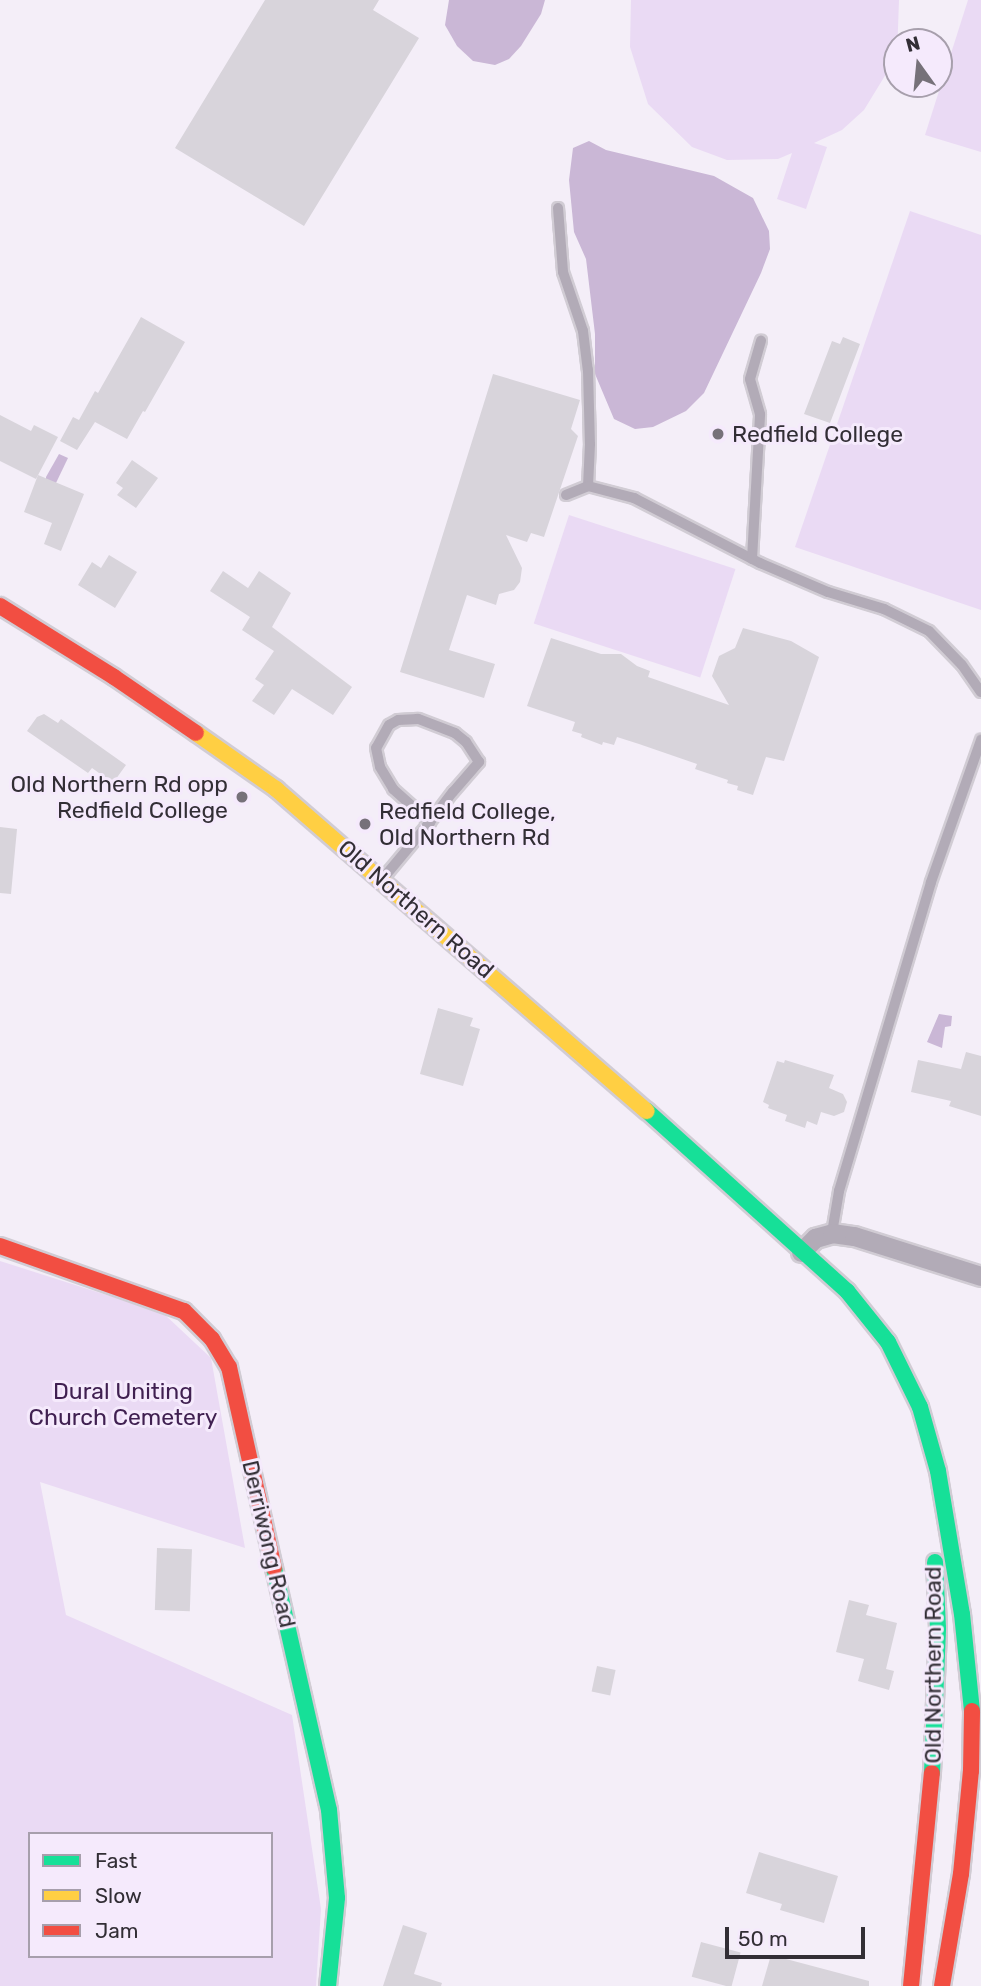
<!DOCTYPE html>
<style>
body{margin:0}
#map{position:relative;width:981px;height:1986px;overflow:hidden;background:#f4eef8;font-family:Rubik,sans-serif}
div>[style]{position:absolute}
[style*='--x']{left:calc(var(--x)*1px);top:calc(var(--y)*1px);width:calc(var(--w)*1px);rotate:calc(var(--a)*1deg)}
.green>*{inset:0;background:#eadaf4;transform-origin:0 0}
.water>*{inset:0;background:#cab7d6}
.building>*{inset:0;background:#d8d4db;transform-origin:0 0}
.roads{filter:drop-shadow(2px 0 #d1ccd4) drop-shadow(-2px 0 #d1ccd4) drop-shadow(0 2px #d1ccd4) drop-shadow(0 -2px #d1ccd4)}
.lane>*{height:10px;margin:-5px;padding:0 5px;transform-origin:5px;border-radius:5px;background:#b2abb7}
.street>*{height:19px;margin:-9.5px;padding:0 9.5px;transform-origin:9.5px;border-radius:9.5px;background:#b2abb7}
.fast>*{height:16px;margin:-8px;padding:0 8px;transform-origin:8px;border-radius:8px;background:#16e098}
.slow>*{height:16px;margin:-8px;padding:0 8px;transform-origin:8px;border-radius:8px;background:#ffcf43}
.jam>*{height:16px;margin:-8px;padding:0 8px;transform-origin:8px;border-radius:8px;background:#f24e42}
.dots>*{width:19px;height:19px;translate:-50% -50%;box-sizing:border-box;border:4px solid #f5eafc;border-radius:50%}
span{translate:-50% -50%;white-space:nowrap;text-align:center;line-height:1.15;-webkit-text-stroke:6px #f5eafc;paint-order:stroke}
.poi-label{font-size:23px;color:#322e35}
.left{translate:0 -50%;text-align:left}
.right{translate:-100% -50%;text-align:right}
.street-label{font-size:23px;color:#322e35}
.park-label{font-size:23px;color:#402051}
.legend{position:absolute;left:28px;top:1832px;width:245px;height:126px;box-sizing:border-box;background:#f5eafc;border:2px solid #a79fac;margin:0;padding:9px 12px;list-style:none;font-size:21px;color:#322e35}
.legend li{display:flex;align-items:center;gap:14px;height:35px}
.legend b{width:35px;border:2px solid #a79fac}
.north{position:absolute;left:883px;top:28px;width:70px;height:70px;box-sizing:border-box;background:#f5eafc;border:2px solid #a79fac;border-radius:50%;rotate:345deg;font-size:19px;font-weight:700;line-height:28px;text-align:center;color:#322e35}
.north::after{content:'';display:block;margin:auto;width:24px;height:32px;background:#767179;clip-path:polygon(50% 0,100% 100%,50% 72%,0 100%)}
.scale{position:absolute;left:725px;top:1927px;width:140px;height:32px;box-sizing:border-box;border:4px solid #322e35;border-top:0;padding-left:9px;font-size:21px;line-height:24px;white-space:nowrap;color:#322e35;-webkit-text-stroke:5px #f5eafc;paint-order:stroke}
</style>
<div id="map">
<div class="green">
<div style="clip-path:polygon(631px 0,899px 0,897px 56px,864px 110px,842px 130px,814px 143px,827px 147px,806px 209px,777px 199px,792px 153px,778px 159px,727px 160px,692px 147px,648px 104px,630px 47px)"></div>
<div style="clip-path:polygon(968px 0,981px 0,981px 152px,925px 135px)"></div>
<div style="clip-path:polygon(910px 211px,981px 235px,981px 610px,795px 547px)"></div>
<div style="left:569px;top:515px;width:175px;height:114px;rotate:18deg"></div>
<div style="clip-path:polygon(evenodd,0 1261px,163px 1313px,211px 1358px,245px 1548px,40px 1482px,66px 1615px,292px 1715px,321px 1909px,316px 1986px,0 1986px,0 1261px,30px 1834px,271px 1834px,271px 1956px,30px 1956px,30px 1834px)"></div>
</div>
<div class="water">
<div style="clip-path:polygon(449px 0,545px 0,541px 14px,521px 46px,509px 59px,495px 65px,473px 61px,457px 46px,445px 25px)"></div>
<div style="clip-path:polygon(589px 141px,606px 150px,714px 176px,753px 198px,769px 231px,770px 249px,761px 273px,704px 393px,686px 411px,653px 427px,635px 429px,614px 419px,595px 374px,595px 334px,586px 259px,574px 232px,569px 180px,573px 148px)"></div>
<div style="clip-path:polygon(59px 454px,68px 458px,55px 485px,46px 482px,46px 477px)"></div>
<div style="clip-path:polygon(939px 1014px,952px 1016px,951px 1026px,945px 1027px,942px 1048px,927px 1042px)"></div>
</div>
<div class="building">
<div style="clip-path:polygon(265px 0,379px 0,373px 10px,419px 38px,304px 226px,175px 148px)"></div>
<div style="clip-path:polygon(141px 317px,185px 342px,145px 412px,143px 411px,127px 439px,95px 422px,77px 450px,60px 441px,73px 417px,79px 420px,95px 391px,98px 393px)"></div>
<div style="clip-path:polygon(843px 337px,860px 344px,830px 423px,804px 414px,832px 341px,840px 344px)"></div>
<div style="clip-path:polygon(493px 374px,580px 400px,571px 429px,578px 436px,544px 537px,531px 533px,527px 542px,506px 535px,522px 568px,520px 582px,514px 590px,499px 594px,496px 605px,467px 595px,449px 650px,495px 664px,484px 698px,400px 672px)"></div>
<div style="clip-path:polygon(0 415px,31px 431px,34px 425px,58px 437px,36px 479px,0 461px)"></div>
<div style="clip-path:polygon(132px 460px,158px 478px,136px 508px,117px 495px,123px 488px,116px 483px)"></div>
<div style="clip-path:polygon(38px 475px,84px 494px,61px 551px,44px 544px,52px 523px,24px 512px)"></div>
<div style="clip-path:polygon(109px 555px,137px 572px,115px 608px,78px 585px,92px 562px,101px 568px)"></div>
<div style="clip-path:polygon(223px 571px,248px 588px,259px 571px,291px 593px,272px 627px,352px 687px,333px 715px,292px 689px,274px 715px,252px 701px,264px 685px,255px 679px,274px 651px,242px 630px,250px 617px,210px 591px)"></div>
<div style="clip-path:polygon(743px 628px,791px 641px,819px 657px,784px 761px,766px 757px,753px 795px,737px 790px,738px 786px,727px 783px,728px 780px,695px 769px,697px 764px,639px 744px,617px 737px,614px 745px,603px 742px,602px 745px,581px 737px,582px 734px,572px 731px,575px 722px,527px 706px,551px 638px,601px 654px,621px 654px,637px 666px,650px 671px,648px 677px,729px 705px,712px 676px,719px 656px,735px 648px)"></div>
<div style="clip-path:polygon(44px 714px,58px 723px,61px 719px,126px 765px,113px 783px,92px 768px,88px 773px,27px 731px,37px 717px)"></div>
<div style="clip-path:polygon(0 827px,17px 829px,11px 894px,0 893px)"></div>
<div style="clip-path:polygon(438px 1008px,473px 1018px,470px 1026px,480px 1029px,463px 1086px,420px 1074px)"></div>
<div style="clip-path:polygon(966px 1052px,981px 1056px,981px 1116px,949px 1106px,951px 1101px,911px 1092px,918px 1060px,961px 1069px)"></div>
<div style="clip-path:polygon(785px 1060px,834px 1075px,829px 1088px,843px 1094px,847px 1102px,844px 1112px,834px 1116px,821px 1112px,817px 1125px,807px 1121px,805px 1128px,785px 1121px,787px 1115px,768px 1108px,769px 1105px,763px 1102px,777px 1061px,784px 1063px)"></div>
<div style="left:157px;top:1548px;width:35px;height:62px;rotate:2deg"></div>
<div style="clip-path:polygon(849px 1600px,869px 1605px,866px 1615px,897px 1623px,886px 1669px,894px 1671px,889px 1690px,858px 1681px,864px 1659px,836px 1652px)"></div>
<div style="left:597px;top:1666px;width:19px;height:26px;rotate:12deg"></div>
<div style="clip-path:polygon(759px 1852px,838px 1876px,824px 1923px,780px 1910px,782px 1904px,746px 1893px)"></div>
<div style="clip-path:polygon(403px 1925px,427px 1933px,414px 1974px,442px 1983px,441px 1986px,383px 1986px)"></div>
<div style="left:701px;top:1942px;width:41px;height:36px;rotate:15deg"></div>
<div style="clip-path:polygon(771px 1955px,869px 1981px,869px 1986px,762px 1986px)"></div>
</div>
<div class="roads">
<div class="lane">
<div style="--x:558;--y:208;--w:64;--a:85.5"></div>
<div style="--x:563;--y:272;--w:62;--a:71.3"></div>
<div style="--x:583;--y:331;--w:39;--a:83"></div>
<div style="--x:588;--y:370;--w:74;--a:88.5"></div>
<div style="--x:590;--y:444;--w:42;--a:92.7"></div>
<div style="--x:566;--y:495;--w:24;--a:-22"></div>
<div style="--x:588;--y:486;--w:48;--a:14.6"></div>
<div style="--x:634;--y:498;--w:142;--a:27.3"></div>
<div style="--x:760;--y:563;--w:74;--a:23.1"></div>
<div style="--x:828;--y:592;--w:59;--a:16.9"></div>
<div style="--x:884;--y:609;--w:50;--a:26.1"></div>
<div style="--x:929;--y:631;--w:47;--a:45.9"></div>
<div style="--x:962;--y:665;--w:33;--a:55"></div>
<div style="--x:752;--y:559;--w:145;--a:-86.8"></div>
<div style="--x:760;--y:414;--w:36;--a:-106"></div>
<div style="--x:750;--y:379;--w:40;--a:-74"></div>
<div style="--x:385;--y:876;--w:70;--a:-50.2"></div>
<div style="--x:430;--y:822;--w:38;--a:-53"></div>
<div style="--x:453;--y:792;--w:40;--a:-49"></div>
<div style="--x:479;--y:762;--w:24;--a:-123"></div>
<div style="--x:466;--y:742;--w:14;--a:-141"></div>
<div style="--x:455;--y:733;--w:40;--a:-159"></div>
<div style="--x:418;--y:719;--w:20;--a:177"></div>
<div style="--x:398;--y:720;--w:10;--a:151"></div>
<div style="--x:389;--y:725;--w:26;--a:119"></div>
<div style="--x:376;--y:748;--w:19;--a:78"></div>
<div style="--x:380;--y:767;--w:26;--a:59"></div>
<div style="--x:393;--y:789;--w:50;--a:41.7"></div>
<div style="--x:832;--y:1233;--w:43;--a:-80.5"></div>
<div style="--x:839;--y:1191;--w:322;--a:-73.4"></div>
<div style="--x:931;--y:882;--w:151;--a:-70.6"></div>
</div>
<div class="street">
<div style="--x:801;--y:1252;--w:20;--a:-45"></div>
<div style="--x:815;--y:1238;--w:18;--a:-16"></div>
<div style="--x:832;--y:1233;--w:22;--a:8"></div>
<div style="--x:854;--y:1236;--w:133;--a:17.5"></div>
</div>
<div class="fast">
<div style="--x:647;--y:1111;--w:269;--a:42"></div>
<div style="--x:847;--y:1291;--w:65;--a:51.2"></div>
<div style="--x:888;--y:1342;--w:72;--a:63.8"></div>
<div style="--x:920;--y:1407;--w:66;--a:74.3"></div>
<div style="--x:938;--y:1471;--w:145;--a:80.5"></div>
<div style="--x:962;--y:1614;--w:98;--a:84.1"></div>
<div style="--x:274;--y:1568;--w:248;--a:77.2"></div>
<div style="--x:329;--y:1810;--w:88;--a:84.8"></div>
<div style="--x:337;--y:1898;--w:88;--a:95.8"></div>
<div style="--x:932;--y:1773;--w:145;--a:-87.6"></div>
<div style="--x:938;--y:1628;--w:66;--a:-92.6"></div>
</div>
<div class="slow">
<div style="--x:196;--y:733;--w:98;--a:35"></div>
<div style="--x:276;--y:789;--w:491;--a:41"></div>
</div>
<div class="jam">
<div style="--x:0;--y:606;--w:134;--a:31.9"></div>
<div style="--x:114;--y:677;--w:99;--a:34.3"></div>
<div style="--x:0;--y:1246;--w:195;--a:19.5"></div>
<div style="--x:184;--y:1311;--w:40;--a:45"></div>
<div style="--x:212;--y:1339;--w:33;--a:59"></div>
<div style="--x:229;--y:1367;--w:206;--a:77.4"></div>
<div style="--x:911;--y:1986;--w:214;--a:-84.4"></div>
<div style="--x:942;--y:1986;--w:114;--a:-80.4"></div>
<div style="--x:961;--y:1874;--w:103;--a:-84.5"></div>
<div style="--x:971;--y:1771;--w:60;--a:-89"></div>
</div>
</div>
<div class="dots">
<div style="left:718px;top:434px;background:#767179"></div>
<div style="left:242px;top:797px;background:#767179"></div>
<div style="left:365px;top:824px;background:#767179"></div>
</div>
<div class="poi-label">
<span class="left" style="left:732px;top:434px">Redfield College</span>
<span class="right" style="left:228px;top:797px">Old Northern Rd opp<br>Redfield College</span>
<span class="left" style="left:379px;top:824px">Redfield College,<br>Old Northern Rd</span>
</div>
<div class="street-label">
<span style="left:416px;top:909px;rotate:41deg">Old Northern Road</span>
<span style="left:269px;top:1544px;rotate:77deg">Derriwong Road</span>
<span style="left:933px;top:1665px;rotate:-90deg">Old Northern Road</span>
</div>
<div class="park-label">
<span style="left:123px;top:1404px">Dural Uniting<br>Church Cemetery</span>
</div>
<ul class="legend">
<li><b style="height:9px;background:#16e098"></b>Fast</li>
<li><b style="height:9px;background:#ffcf43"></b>Slow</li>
<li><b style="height:9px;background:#f24e42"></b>Jam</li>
</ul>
<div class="north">N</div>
<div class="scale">50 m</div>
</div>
